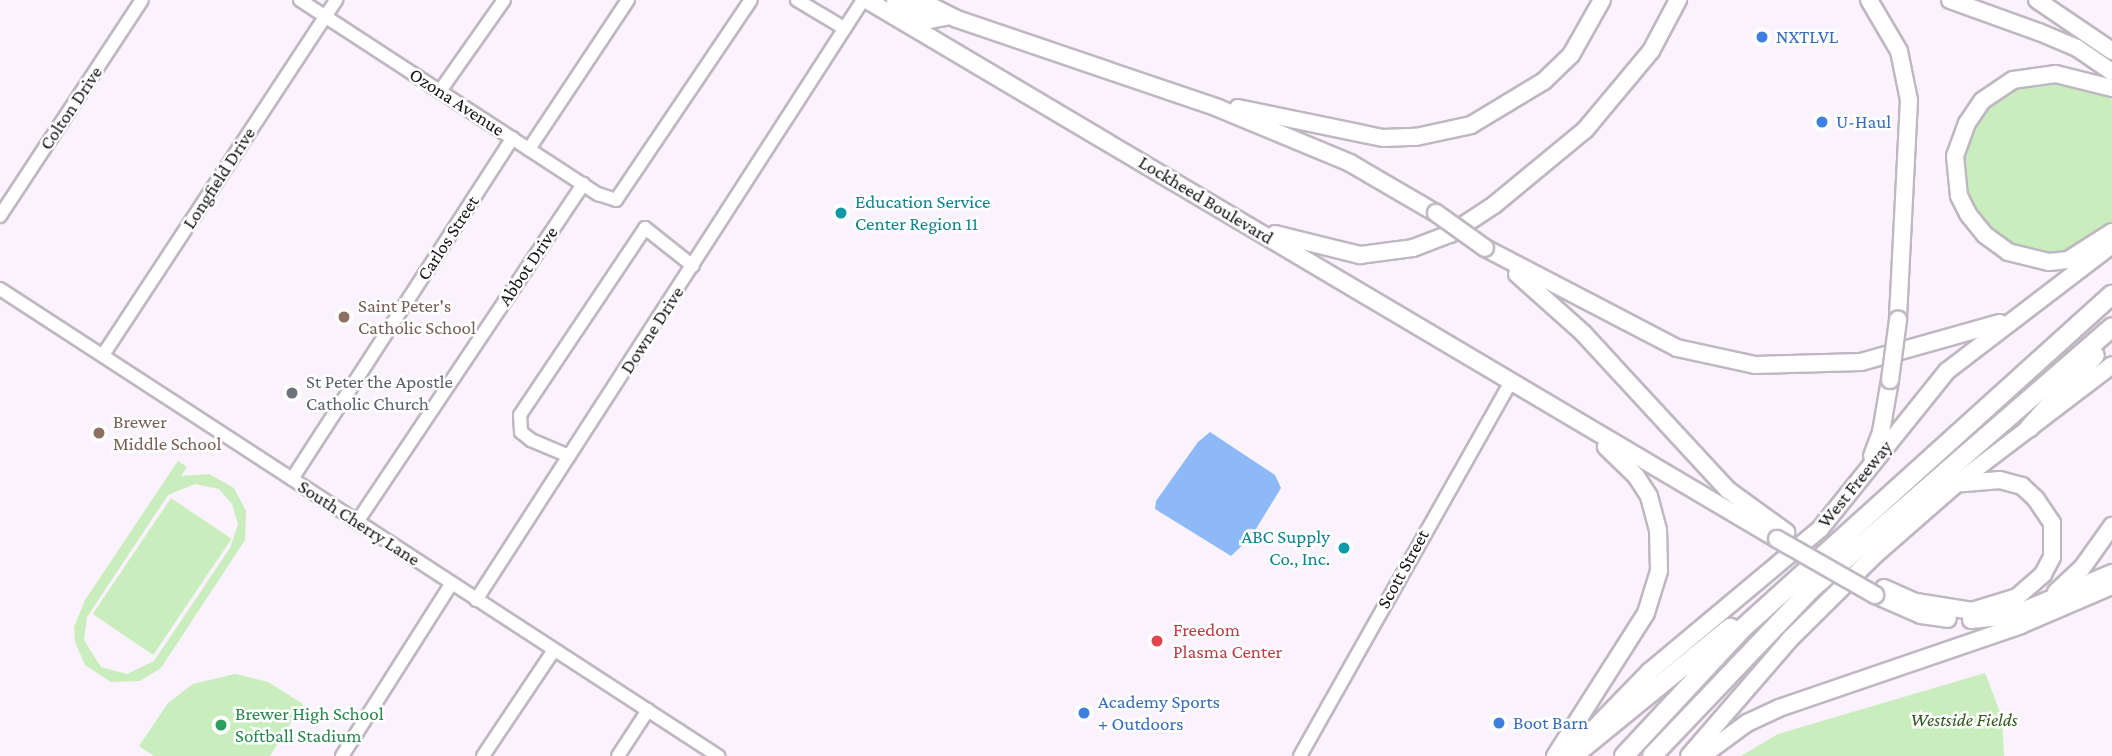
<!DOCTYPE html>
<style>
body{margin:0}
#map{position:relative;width:2112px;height:756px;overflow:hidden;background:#faf2fc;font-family:"Crimson Pro",serif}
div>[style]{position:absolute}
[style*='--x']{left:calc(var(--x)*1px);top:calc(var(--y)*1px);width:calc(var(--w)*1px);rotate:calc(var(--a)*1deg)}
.green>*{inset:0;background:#c9edbc;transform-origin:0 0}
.water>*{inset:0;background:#8db9f7}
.roads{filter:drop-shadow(2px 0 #bfb7c1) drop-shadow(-2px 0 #bfb7c1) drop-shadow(0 2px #bfb7c1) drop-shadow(0 -2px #bfb7c1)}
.minor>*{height:12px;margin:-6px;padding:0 6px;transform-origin:6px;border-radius:6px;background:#fff}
.major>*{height:16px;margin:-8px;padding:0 8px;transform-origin:8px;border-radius:8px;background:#fff}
.highway>*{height:18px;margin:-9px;padding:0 9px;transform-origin:9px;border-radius:9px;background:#fff}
.bridges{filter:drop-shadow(2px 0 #bfb7c1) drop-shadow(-2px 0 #bfb7c1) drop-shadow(0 2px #bfb7c1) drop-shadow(0 -2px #bfb7c1)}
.major-bridge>*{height:16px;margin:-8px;padding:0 8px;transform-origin:8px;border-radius:8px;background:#fff}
.dots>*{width:19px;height:19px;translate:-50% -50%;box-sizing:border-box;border:4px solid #fff;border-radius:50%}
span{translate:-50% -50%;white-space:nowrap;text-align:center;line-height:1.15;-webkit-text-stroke:5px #fff;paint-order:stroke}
.shop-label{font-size:19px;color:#366cbe}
.left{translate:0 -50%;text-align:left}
.street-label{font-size:19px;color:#151316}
.culture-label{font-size:19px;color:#0d838f}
.right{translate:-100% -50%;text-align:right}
.education-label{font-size:19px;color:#785e54}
.worship-label{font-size:19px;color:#5b616d}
.health-label{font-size:19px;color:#be3a42}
.leisure-label{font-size:19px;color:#27864d}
.park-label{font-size:19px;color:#2e591a;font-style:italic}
</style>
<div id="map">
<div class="green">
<div style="clip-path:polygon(2043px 78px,2112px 91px,2112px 228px,2086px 246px,2056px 255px,2023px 251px,1983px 227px,1963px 193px,1960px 156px,1987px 103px,2012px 85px)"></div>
<div style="clip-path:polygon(evenodd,178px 461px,187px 467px,181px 476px,209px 474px,234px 488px,246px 511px,245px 540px,161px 668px,140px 681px,111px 682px,85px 665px,75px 642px,74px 627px,85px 600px,178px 461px,195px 484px,219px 489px,232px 504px,238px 524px,230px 548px,154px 661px,127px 674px,101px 667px,84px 640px,87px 617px,168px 495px,195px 484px)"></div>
<div style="left:171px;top:498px;width:73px;height:140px;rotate:34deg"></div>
<div style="clip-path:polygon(1985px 673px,2002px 717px,2004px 756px,1741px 756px,1778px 734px)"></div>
<div style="clip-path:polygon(235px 674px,268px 682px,303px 704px,270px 756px,154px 756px,139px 746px,168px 703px,193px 684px)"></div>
</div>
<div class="water">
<div style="clip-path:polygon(1210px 432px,1275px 475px,1281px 488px,1251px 537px,1231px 556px,1155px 509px,1156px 501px,1198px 442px)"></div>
</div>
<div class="roads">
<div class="minor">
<div style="--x:300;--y:0;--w:356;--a:33.1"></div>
<div style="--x:598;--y:194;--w:19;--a:18"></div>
<div style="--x:616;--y:200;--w:241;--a:-56"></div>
<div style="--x:797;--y:0;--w:55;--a:30.8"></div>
<div style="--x:440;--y:91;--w:111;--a:-54.9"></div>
<div style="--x:529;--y:149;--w:179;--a:-56.4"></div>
<div style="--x:0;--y:216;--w:258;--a:-56.7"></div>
<div style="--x:0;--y:289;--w:857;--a:33.04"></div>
<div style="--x:103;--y:355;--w:425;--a:-56.7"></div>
<div style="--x:569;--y:456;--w:41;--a:-157.2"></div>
<div style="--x:531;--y:440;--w:13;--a:-141"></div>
<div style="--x:521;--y:432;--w:17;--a:-93"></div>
<div style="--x:520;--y:415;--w:225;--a:-56.2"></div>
<div style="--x:645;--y:228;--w:61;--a:38.4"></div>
<div style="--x:292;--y:479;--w:406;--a:-57.1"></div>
<div style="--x:357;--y:522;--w:407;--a:-56.2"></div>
<div style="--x:476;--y:600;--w:714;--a:-57.18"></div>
<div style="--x:342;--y:756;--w:204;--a:-57.6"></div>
<div style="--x:483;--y:756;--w:128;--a:-56.2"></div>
<div style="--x:618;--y:756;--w:55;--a:-56.9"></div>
<div style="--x:1300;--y:756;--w:428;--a:-60.6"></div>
</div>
<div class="major">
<div style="--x:867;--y:0;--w:1058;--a:30.64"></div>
<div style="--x:895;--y:0;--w:40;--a:29.7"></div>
<div style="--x:930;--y:20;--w:20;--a:-11"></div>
<div style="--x:919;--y:0;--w:42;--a:26.6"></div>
<div style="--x:957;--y:19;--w:276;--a:18.8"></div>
<div style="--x:1218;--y:108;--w:143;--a:22.6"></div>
<div style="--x:1350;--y:163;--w:99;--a:30.2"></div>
<div style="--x:1869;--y:0;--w:59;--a:59.5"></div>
<div style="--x:1899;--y:51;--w:50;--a:78.5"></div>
<div style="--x:1909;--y:100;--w:220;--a:92.9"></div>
<div style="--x:1950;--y:0;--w:95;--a:19.8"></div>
<div style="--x:2039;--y:32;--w:41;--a:22.8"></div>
<div style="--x:2077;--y:48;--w:42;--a:34.4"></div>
<div style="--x:2037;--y:0;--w:91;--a:34.2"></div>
<div style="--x:2112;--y:88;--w:58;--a:-166"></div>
<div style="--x:2056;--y:74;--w:43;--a:172.1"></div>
<div style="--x:2013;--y:80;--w:37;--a:146"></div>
<div style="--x:1982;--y:101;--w:27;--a:124"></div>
<div style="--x:1967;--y:123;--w:35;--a:110"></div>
<div style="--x:1955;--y:156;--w:40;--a:84.3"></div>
<div style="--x:1959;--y:196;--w:20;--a:63"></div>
<div style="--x:1968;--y:214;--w:27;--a:51"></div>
<div style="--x:1985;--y:235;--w:29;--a:36"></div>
<div style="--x:2008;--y:252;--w:42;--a:13.7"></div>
<div style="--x:2049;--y:262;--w:19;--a:-6"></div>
<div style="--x:2068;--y:260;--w:52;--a:-32.5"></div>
<div style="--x:1238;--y:108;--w:148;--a:11.7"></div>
<div style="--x:1383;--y:138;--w:33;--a:-2"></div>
<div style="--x:1416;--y:137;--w:56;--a:-12.3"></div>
<div style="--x:1471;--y:125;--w:85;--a:-31.1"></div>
<div style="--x:1544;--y:81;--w:37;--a:-44"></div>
<div style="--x:1571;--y:55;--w:63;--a:-60.6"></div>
<div style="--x:1275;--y:234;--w:88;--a:13.9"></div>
<div style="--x:1360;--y:255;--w:53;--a:-7.5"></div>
<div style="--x:1413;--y:248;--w:40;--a:-21"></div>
<div style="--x:1450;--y:234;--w:53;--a:-33.4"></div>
<div style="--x:1494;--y:205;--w:118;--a:-39.5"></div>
<div style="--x:1585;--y:130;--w:103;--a:-50.1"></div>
<div style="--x:1651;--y:51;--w:58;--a:-62.1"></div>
<div style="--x:1485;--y:248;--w:216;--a:27.5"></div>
<div style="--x:1677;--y:348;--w:80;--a:12.3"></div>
<div style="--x:1755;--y:365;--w:106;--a:-1.6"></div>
<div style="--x:1861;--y:362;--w:144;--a:-15.7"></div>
<div style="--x:1517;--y:274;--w:89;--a:41.8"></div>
<div style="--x:1583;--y:333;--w:214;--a:47.3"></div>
<div style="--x:1728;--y:490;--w:72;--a:35.9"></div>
<div style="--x:1872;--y:456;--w:26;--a:-69"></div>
<div style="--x:1881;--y:432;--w:53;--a:-80.2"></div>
<div style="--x:1884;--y:588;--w:35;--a:24"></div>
<div style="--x:1916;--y:602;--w:57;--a:9.1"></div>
<div style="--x:1972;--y:611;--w:47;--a:-17.3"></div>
<div style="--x:2017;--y:597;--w:35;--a:-41"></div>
<div style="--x:2043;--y:574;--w:19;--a:-62"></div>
<div style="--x:2052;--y:557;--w:34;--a:-90"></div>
<div style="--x:2052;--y:523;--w:29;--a:-124"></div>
<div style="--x:2036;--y:499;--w:19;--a:-137"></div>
<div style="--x:2022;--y:486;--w:23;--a:-165"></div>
<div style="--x:2000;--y:480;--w:38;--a:175"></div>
<div style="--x:2056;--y:592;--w:35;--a:-43"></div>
<div style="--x:2082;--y:568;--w:52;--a:-54.5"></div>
<div style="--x:1875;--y:595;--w:50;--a:23.5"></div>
<div style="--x:1921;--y:615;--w:27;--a:8"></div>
<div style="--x:1971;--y:620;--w:39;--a:-6"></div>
<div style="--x:2010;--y:616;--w:111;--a:-22.9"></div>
<div style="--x:1578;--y:745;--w:102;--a:-45.8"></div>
<div style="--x:1649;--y:672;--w:223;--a:-39.9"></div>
<div style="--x:1820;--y:529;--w:203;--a:-51.2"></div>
<div style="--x:1947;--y:371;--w:208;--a:-37.4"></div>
<div style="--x:1555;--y:756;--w:169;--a:-57.5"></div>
<div style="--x:1646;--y:613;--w:44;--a:-72.8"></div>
<div style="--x:1659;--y:571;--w:41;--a:-91.4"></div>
<div style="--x:1658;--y:530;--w:35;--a:-105"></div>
<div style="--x:1649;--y:496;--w:24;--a:-123"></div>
<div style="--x:1636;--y:476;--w:42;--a:-136"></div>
<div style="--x:1689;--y:756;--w:156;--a:-49.2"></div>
<div style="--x:1791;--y:638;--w:118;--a:-44.7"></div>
<div style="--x:1875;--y:555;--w:108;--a:-41.2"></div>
<div style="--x:1956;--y:484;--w:196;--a:-37.3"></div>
<div style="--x:1702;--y:756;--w:56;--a:-36.3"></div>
<div style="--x:1747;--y:723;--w:35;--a:-25"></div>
<div style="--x:1779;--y:708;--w:256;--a:-18.9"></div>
<div style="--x:2021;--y:625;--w:99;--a:-23.2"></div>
</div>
<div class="highway">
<div style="--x:2029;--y:428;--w:98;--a:-47.9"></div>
<div style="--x:1573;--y:756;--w:203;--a:-39.2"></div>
<div style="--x:1624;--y:756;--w:175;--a:-47.1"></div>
<div style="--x:1743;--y:628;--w:497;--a:-42.1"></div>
<div style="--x:1652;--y:756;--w:231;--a:-46.4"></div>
<div style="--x:1811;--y:589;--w:399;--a:-41"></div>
</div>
</div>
<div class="bridges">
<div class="major-bridge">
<div style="--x:1436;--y:213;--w:60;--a:35.5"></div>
<div style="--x:1890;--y:380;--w:61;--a:-82.4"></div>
<div style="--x:1777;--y:539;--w:113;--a:29.7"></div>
</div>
</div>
<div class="dots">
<div style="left:1762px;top:37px;background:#3f7fe0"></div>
<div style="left:1822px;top:122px;background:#3f7fe0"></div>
<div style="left:841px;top:213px;background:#0f9aa8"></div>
<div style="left:344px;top:317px;background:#8d6e63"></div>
<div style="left:292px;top:393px;background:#6b7280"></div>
<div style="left:99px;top:433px;background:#8d6e63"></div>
<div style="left:1344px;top:548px;background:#0f9aa8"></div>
<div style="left:1157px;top:641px;background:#e0444e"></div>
<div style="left:1084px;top:713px;background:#3f7fe0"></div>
<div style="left:1499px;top:723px;background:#3f7fe0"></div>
<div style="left:221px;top:725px;background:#2e9e5b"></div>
</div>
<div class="shop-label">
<span class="left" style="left:1776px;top:37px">NXTLVL</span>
<span class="left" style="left:1836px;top:122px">U-Haul</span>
<span class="left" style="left:1098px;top:713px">Academy Sports<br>+ Outdoors</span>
<span class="left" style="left:1513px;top:723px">Boot Barn</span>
</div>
<div class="street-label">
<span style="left:457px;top:102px;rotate:33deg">Ozona Avenue</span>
<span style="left:71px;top:108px;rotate:-56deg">Colton Drive</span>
<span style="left:219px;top:178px;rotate:-57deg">Longfield Drive</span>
<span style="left:1206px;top:200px;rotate:31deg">Lockheed Boulevard</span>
<span style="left:448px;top:238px;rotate:-57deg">Carlos Street</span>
<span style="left:528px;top:266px;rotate:-56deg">Abbot Drive</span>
<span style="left:652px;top:330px;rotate:-57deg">Downe Drive</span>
<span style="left:1855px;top:484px;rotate:-51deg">West Freeway</span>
<span style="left:359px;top:523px;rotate:33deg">South Cherry Lane</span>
<span style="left:1403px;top:569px;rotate:-61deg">Scott Street</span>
</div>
<div class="culture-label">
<span class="left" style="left:855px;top:213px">Education Service<br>Center Region 11</span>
<span class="right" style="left:1330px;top:548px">ABC Supply<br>Co., Inc.</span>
</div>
<div class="education-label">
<span class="left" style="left:358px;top:317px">Saint Peter's<br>Catholic School</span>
<span class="left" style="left:113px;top:433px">Brewer<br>Middle School</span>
</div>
<div class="worship-label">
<span class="left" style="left:306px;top:393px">St Peter the Apostle<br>Catholic Church</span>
</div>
<div class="health-label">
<span class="left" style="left:1173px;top:641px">Freedom<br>Plasma Center</span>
</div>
<div class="leisure-label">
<span class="left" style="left:235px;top:725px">Brewer High School<br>Softball Stadium</span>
</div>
<div class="park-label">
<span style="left:1964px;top:720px">Westside Fields</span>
</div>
</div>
